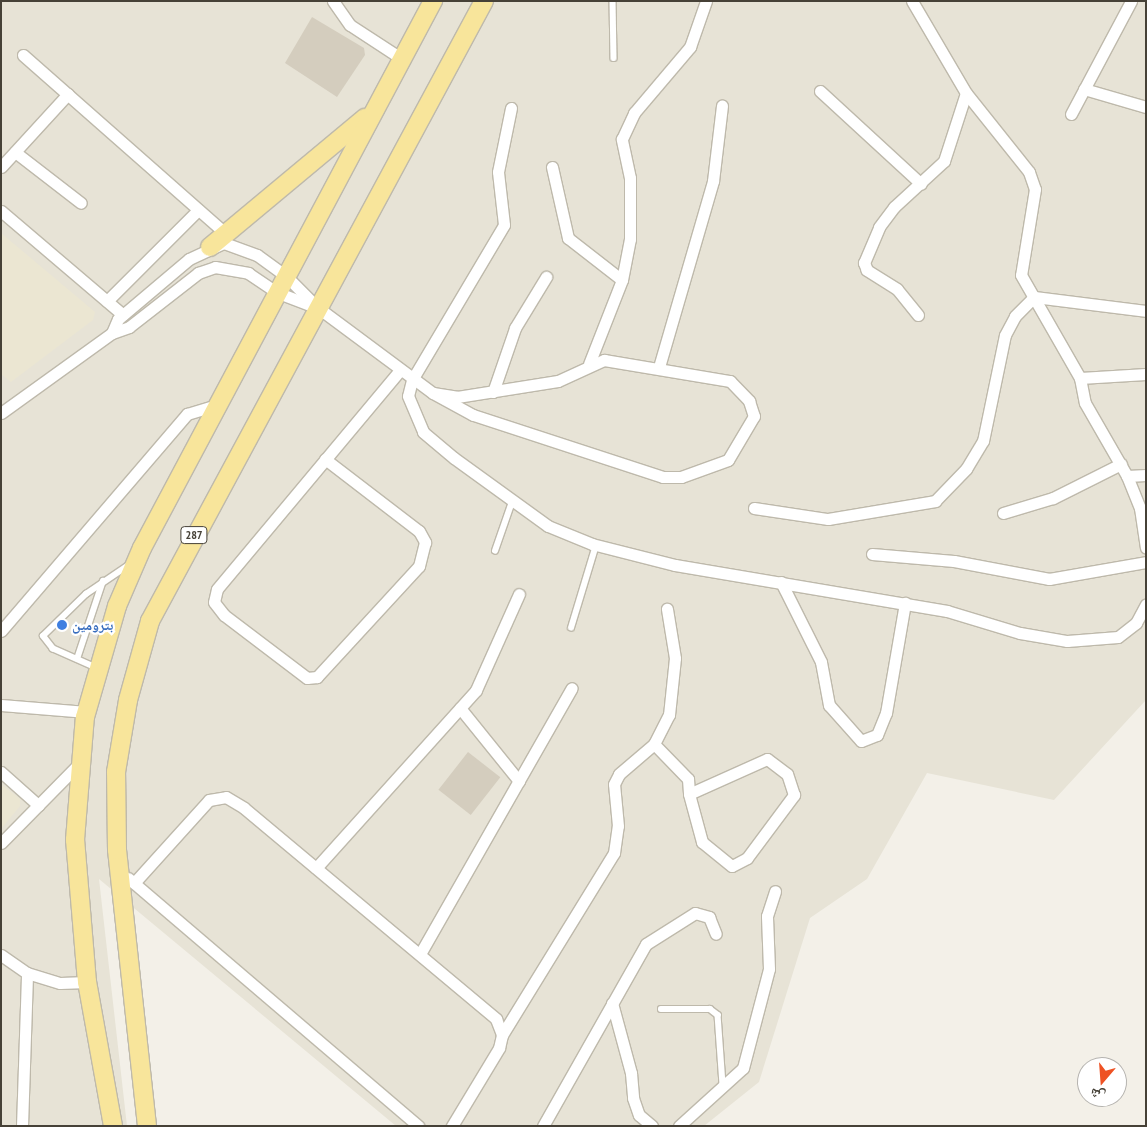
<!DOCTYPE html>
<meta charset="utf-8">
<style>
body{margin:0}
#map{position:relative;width:1147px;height:1127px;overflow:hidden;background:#f3f0e8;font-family:"PT Sans Narrow","Noto Naskh Arabic",sans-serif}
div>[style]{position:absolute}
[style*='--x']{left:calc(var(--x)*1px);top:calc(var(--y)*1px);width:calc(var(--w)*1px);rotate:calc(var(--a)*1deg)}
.residential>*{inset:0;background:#e7e3d6}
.education>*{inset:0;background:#ebe6d2}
.building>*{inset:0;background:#d4cdbe;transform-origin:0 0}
.roads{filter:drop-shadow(1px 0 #beb9ab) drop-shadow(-1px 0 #beb9ab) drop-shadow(0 1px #beb9ab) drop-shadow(0 -1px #beb9ab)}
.service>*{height:5.5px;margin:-2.75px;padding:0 2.75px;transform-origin:2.75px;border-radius:2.75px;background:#fff}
.minor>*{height:11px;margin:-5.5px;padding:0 5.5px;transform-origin:5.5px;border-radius:5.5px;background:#fff}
.primary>*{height:18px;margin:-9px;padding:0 9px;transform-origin:9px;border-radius:9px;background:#f8e59b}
.dots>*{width:14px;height:14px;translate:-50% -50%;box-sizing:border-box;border:2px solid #fff;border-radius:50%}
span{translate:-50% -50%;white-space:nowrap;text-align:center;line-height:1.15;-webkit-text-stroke:4.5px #fff;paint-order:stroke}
.shield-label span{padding:1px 4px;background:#fff;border:1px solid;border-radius:4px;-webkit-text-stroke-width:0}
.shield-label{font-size:12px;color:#464137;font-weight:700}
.shop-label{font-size:14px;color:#366cbe;font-weight:700}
.left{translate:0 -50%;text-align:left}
.frame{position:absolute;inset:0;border:2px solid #464137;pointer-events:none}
.north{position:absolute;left:1077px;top:1057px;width:50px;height:50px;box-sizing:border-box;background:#fff;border:1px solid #b5b3af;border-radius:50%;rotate:198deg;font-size:14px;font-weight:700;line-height:20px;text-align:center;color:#464137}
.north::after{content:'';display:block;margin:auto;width:18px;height:22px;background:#ee5224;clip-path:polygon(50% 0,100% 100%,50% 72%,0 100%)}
</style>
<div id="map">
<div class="residential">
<div style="clip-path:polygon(1px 1px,1146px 1px,1146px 700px,1054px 800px,927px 773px,867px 879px,810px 918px,759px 1082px,704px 1126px,396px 1126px,99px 879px,127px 1126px,1px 1126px)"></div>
</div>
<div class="education">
<div style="clip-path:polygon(1px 233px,95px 312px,93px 320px,11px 382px,1px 374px)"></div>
<div style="clip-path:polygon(1px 784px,20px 799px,20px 806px,1px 829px)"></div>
</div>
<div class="building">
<div style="clip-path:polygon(312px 17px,364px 48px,365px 55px,337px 97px,285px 63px)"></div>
<div style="left:468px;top:752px;width:41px;height:48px;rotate:38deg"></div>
</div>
<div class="roads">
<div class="service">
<div style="--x:613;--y:1;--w:57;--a:89"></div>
<div style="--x:495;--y:551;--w:52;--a:-70.9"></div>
<div style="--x:571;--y:628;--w:87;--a:-73.2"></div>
<div style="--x:77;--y:659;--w:82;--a:-71.6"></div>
<div style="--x:96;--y:668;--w:47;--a:-156.2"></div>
<div style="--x:53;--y:649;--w:16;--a:-128"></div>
<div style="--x:43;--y:636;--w:60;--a:-44.3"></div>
<div style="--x:86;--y:594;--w:52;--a:-34"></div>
<div style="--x:661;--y:1009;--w:49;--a:0"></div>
<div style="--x:710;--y:1009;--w:10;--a:37"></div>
<div style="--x:718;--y:1015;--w:70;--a:85.9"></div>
</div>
<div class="minor">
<div style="--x:333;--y:1;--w:29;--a:55"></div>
<div style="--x:350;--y:25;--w:62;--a:33.2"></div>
<div style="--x:912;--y:1;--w:107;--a:59.6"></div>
<div style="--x:966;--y:93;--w:101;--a:51.4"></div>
<div style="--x:1029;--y:172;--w:18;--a:71"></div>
<div style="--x:1035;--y:189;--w:87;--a:99.2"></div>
<div style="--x:1021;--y:275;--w:119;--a:60.2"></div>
<div style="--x:1080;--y:378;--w:25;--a:79"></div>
<div style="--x:1085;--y:403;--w:84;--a:60.1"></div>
<div style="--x:1127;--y:476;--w:35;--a:68"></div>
<div style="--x:1140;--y:508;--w:40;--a:81.5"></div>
<div style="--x:23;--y:55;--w:271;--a:41.4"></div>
<div style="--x:1084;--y:89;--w:65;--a:16.2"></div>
<div style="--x:820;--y:91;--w:137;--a:42.6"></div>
<div style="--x:511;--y:108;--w:65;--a:101.5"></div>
<div style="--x:498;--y:172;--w:53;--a:83.5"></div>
<div style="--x:504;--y:225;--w:180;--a:120.7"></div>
<div style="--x:412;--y:380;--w:16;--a:104"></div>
<div style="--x:408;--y:396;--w:39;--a:67"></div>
<div style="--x:423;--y:432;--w:40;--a:40"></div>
<div style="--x:454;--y:458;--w:116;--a:35.9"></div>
<div style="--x:548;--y:526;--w:48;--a:22.2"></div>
<div style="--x:592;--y:544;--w:86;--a:14.2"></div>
<div style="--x:675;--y:565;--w:276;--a:9.6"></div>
<div style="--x:947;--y:611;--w:76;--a:16.8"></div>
<div style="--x:1020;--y:633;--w:48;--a:9.7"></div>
<div style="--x:1067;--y:641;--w:51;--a:-4.5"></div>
<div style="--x:1118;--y:637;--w:23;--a:-38"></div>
<div style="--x:1136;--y:623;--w:21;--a:-62"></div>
<div style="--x:1071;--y:114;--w:128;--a:-62"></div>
<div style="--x:15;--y:152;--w:83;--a:37.7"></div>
<div style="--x:1;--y:167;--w:99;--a:-47.5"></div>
<div style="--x:552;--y:167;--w:73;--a:77.3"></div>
<div style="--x:568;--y:238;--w:68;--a:37.9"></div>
<div style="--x:1;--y:211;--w:160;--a:40.4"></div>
<div style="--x:107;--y:301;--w:129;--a:-45"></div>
<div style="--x:918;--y:315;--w:33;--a:-129"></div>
<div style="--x:897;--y:289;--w:36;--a:-148"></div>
<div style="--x:867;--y:270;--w:8;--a:-113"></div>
<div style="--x:864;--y:263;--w:39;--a:-67"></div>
<div style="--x:879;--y:227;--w:25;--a:-53"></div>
<div style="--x:894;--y:207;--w:68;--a:-42.6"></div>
<div style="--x:944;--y:161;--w:71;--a:-72.1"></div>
<div style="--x:112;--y:333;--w:15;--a:-67"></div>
<div style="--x:118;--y:319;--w:93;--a:-40.2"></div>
<div style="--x:189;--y:259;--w:38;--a:-25"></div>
<div style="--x:224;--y:243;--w:35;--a:20"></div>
<div style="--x:257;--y:255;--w:34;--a:36"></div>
<div style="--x:285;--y:275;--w:45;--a:45"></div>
<div style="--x:317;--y:307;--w:144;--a:36.6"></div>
<div style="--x:433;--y:393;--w:24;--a:9"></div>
<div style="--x:457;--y:397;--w:102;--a:-9"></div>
<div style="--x:558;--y:381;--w:51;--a:-24.5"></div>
<div style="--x:604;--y:360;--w:128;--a:9.5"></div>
<div style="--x:730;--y:381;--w:28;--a:46"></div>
<div style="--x:749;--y:401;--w:16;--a:72"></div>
<div style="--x:754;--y:416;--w:51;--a:120.6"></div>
<div style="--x:728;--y:460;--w:50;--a:160.1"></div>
<div style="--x:681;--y:477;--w:18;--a:180"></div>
<div style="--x:663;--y:477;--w:200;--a:-161.9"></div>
<div style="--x:473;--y:415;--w:46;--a:-151.2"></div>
<div style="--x:589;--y:364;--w:90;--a:-68.6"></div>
<div style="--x:622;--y:280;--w:42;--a:-79"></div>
<div style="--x:630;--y:239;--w:61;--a:-90"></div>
<div style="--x:630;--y:178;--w:40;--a:-102"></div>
<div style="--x:622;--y:139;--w:29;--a:-65"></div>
<div style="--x:634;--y:113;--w:87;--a:-49.7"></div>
<div style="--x:690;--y:47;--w:49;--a:-70.8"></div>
<div style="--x:659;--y:367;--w:194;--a:-73.8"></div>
<div style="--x:713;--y:181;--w:76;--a:-83.2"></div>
<div style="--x:1080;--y:378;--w:66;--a:-3.5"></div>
<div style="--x:493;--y:392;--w:68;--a:-71"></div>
<div style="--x:515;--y:328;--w:60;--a:-58.7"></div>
<div style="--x:1;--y:413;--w:137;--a:-35.8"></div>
<div style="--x:112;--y:333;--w:18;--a:-19"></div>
<div style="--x:129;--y:327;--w:88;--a:-38"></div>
<div style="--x:198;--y:273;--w:18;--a:-19"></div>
<div style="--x:215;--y:267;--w:34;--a:10"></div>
<div style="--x:248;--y:273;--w:34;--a:34"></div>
<div style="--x:276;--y:292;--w:40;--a:21"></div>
<div style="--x:325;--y:459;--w:118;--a:37.5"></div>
<div style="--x:419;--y:531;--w:13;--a:61"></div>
<div style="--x:425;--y:542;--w:25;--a:104"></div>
<div style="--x:419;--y:566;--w:151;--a:132.6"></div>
<div style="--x:317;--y:677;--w:10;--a:174"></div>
<div style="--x:307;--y:678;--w:104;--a:-142.8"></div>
<div style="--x:224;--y:615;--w:16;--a:-128"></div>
<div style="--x:214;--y:602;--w:13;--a:-77"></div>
<div style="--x:217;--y:589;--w:284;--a:-50.1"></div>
<div style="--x:1127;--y:476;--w:19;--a:-3"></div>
<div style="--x:754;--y:508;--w:75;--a:8.5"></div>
<div style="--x:828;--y:519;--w:109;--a:-9.5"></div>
<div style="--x:935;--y:501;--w:45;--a:-45.9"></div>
<div style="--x:966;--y:469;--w:33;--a:-59"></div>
<div style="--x:983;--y:441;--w:108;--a:-78.3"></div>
<div style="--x:1005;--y:335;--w:21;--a:-62"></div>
<div style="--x:1015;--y:316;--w:27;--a:-45"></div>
<div style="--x:1034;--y:297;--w:113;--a:7.1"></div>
<div style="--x:1003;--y:513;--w:52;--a:-16.7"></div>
<div style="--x:1053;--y:498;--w:76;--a:-26.6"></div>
<div style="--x:872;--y:554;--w:82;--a:4.9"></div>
<div style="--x:954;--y:561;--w:97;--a:10.7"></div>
<div style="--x:1049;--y:579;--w:98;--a:-9.9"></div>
<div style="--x:781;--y:582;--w:89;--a:63.4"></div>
<div style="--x:821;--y:662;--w:44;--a:79.5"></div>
<div style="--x:829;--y:705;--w:48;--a:48.4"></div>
<div style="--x:861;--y:741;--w:17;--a:-21"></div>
<div style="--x:877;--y:735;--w:24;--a:-68"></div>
<div style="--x:886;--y:713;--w:112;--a:-80.2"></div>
<div style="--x:1;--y:631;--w:286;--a:-49.4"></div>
<div style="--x:187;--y:414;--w:31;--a:-17"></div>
<div style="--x:1;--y:705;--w:86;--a:4.7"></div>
<div style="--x:460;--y:708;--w:94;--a:51.1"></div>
<div style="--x:654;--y:744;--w:49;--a:45.8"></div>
<div style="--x:688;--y:779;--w:15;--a:86"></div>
<div style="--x:689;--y:794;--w:50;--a:74.8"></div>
<div style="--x:702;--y:842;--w:38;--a:39"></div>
<div style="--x:732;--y:866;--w:17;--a:-28"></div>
<div style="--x:747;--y:858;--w:79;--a:-53.3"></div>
<div style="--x:794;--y:795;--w:22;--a:-108"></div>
<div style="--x:787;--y:774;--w:25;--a:-143"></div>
<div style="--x:767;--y:759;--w:85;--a:155.8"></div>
<div style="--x:1;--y:772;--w:50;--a:41.7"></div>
<div style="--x:1;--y:843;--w:111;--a:-45.4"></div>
<div style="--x:316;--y:868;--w:239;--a:-48"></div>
<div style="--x:476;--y:690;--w:105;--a:-65.9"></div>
<div style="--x:128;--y:878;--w:382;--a:40.5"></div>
<div style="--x:134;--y:883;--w:112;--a:-47.9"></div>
<div style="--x:209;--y:800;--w:17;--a:-10"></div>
<div style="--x:226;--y:797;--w:21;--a:31"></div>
<div style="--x:244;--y:808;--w:329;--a:39.9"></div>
<div style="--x:496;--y:1019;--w:17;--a:69"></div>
<div style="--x:502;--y:1035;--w:13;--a:103"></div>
<div style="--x:499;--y:1048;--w:91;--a:121.1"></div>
<div style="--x:420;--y:954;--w:306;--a:-60.3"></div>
<div style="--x:1;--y:955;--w:32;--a:35"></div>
<div style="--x:27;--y:973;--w:34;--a:17"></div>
<div style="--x:60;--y:983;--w:27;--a:-2"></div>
<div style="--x:612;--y:1003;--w:73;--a:74.8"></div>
<div style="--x:631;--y:1073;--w:25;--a:85"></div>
<div style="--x:633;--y:1098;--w:18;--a:71"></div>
<div style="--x:639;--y:1115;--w:17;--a:40"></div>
<div style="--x:502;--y:1035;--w:214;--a:-58.4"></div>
<div style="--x:614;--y:853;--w:27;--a:-82"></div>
<div style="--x:618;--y:826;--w:42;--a:-95.4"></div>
<div style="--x:614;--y:784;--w:11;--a:-63"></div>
<div style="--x:619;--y:774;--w:46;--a:-40.6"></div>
<div style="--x:654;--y:744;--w:33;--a:-63"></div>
<div style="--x:669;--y:715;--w:57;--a:-84"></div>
<div style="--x:675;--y:658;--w:50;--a:-99.3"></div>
<div style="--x:22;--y:1126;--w:153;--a:-88.1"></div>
<div style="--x:543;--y:1126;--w:209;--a:-60.5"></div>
<div style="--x:646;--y:944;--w:58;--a:-32.3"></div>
<div style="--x:695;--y:913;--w:15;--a:16"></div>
<div style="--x:709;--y:917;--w:18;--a:68"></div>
<div style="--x:679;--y:1126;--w:86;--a:-42.2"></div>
<div style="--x:743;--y:1068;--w:102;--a:-75.3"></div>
<div style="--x:769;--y:969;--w:53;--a:-92.2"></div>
<div style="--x:767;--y:916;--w:26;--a:-72"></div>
</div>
<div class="primary">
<div style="--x:210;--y:247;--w:202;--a:-39.8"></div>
<div style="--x:113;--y:1126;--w:146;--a:-100.2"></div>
<div style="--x:87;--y:982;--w:143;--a:-94.8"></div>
<div style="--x:75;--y:840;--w:123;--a:-85.4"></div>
<div style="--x:85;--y:717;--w:116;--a:-73.9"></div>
<div style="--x:117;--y:606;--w:63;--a:-66.7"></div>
<div style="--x:142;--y:548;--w:620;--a:-61.99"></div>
<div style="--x:147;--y:1126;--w:278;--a:-96.2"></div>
<div style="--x:117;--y:850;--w:78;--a:-90.7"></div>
<div style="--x:116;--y:772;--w:73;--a:-80.5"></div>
<div style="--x:128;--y:700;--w:82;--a:-74.4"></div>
<div style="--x:150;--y:621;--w:704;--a:-61.69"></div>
</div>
</div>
<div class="dots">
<div style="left:62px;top:625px;background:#3f7fe0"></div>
</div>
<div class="shield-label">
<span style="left:194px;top:535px">287</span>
</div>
<div class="shop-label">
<span class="left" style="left:72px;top:625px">بترومين</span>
</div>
<div class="frame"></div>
<div class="north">ش</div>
</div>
